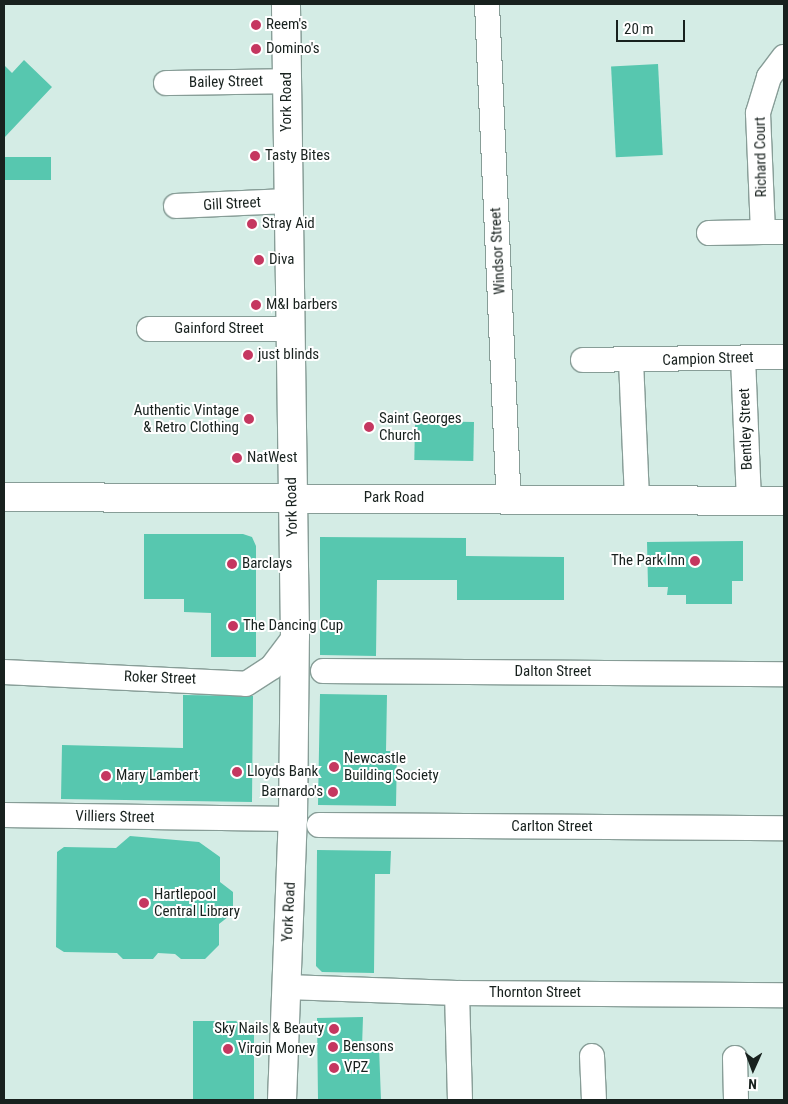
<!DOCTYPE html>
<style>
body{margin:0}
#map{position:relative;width:788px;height:1104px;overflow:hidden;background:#d4ece5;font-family:"Roboto Condensed",sans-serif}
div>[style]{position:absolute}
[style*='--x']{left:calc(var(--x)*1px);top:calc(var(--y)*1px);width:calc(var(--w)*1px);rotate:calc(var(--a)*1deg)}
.building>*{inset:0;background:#57c7af;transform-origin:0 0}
.roads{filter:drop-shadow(1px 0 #879d97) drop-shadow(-1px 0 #879d97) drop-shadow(0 1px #879d97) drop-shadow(0 -1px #879d97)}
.street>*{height:24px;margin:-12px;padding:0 12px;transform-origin:12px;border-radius:12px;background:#fff}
.secondary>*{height:28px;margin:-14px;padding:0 14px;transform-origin:14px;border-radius:14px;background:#fff}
.dots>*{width:14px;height:14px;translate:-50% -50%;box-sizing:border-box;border:2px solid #fff;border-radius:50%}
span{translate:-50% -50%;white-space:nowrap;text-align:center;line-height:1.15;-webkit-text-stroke:4px #fff;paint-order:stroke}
.poi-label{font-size:15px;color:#18211e}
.left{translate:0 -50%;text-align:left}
.right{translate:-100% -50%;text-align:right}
.street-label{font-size:15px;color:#18211e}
.frame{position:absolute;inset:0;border:5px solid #18211e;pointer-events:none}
.north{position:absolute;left:728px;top:1044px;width:50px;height:50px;-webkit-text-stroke:4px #fff;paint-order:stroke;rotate:182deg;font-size:14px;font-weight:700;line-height:20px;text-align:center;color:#18211e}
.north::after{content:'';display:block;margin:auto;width:18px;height:22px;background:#18211e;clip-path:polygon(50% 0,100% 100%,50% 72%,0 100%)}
.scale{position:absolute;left:616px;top:20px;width:69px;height:22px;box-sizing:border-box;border:2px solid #18211e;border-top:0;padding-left:6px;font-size:15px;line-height:18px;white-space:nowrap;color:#18211e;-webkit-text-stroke:4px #fff;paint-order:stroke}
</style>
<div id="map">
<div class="building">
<div style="clip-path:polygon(24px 60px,52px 87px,4px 138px,4px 65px,12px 73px)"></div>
<div style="left:658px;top:64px;width:91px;height:47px;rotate:87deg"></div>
<div style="left:4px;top:157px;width:47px;height:23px"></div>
<div style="left:415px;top:421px;width:59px;height:39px;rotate:1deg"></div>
<div style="clip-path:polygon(144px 534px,243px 534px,252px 537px,256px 546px,256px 657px,211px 657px,211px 613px,184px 612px,184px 599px,144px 599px)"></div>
<div style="clip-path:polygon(320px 537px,466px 538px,466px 556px,564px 557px,564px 600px,457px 600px,457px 580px,377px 580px,376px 656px,320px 655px)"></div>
<div style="clip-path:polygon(743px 541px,743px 581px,732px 581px,732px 604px,686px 604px,686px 595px,667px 595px,668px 587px,648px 587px,647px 542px)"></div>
<div style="clip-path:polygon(320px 694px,387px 695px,386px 751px,397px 751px,396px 806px,318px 805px)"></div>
<div style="clip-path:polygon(183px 695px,253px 696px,252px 802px,61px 799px,62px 745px,183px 748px)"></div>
<div style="clip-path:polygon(130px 836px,199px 842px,220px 857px,220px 882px,233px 892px,233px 913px,219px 924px,219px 945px,205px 959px,181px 959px,175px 954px,158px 953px,153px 959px,123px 959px,117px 953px,64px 952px,56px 947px,57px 852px,64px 847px,116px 848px)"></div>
<div style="clip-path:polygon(317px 850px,391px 851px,390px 874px,375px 874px,374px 973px,322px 972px,316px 966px)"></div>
<div style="clip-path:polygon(363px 1017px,362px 1047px,379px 1047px,381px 1100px,318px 1100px,317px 1018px)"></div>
<div style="clip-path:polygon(193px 1021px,236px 1021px,254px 1035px,254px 1100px,193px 1100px)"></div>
</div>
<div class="roads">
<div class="street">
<div style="--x:487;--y:4;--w:494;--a:87.5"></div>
<div style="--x:784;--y:57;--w:25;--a:127"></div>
<div style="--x:769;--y:77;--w:38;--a:107"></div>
<div style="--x:758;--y:113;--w:119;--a:87.6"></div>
<div style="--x:763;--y:232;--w:21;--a:0"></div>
<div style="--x:166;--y:83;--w:121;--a:-0.9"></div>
<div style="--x:176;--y:206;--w:111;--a:-2.6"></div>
<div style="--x:709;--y:233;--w:54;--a:-1.1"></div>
<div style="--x:149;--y:329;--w:139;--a:0"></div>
<div style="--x:743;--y:358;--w:143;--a:87.6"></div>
<div style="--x:583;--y:360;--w:201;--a:-0.9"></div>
<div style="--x:631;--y:361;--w:138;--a:87.5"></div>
<div style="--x:323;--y:671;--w:461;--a:0.4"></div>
<div style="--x:4;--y:672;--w:242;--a:2.8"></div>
<div style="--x:246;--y:684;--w:31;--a:-33"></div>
<div style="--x:272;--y:667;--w:39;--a:-53"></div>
<div style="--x:4;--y:815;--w:289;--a:0.8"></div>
<div style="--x:319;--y:825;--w:465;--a:0.4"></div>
<div style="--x:286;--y:987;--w:171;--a:2"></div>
<div style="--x:457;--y:993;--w:327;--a:0.4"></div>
<div style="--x:457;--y:993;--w:107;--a:88.4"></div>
<div style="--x:592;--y:1056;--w:44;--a:87.4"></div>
<div style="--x:735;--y:1058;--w:42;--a:88.6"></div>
</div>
<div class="secondary">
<div style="--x:4;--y:497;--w:780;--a:0.29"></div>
<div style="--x:282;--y:1100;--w:281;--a:-87.8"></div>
<div style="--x:293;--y:819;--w:183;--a:-89.4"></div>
<div style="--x:295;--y:636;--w:632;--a:-90.82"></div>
</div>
</div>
<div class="dots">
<div style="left:256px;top:25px;background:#c53760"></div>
<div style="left:256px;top:49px;background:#c53760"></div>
<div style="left:255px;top:156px;background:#c53760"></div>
<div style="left:252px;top:224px;background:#c53760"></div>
<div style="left:259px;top:260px;background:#c53760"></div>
<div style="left:256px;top:305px;background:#c53760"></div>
<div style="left:248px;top:355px;background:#c53760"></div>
<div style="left:249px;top:419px;background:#c53760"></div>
<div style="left:369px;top:427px;background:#c53760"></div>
<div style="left:237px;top:458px;background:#c53760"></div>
<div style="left:695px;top:561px;background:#c53760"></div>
<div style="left:232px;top:564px;background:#c53760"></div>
<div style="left:233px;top:626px;background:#c53760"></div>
<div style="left:334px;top:767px;background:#c53760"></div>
<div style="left:237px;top:772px;background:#c53760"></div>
<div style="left:106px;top:776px;background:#c53760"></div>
<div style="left:333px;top:792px;background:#c53760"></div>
<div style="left:144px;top:903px;background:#c53760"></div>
<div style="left:334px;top:1029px;background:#c53760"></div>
<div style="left:333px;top:1047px;background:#c53760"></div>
<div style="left:228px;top:1049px;background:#c53760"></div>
<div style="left:334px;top:1068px;background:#c53760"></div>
</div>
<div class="poi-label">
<span class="left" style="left:266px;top:25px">Reem's</span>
<span class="left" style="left:266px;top:49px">Domino's</span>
<span class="left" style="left:265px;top:156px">Tasty Bites</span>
<span class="left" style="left:262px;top:224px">Stray Aid</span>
<span class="left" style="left:269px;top:260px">Diva</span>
<span class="left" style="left:266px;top:305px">M&amp;I barbers</span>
<span class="left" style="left:258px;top:355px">just blinds</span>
<span class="right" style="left:239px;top:419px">Authentic Vintage<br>&amp; Retro Clothing</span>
<span class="left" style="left:379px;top:427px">Saint Georges<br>Church</span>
<span class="left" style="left:247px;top:458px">NatWest</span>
<span class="right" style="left:685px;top:561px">The Park Inn</span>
<span class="left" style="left:242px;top:564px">Barclays</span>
<span class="left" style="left:243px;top:626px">The Dancing Cup</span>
<span class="left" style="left:344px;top:767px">Newcastle<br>Building Society</span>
<span class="left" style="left:247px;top:772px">Lloyds Bank</span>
<span class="left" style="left:116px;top:776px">Mary Lambert</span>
<span class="right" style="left:323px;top:792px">Barnardo's</span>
<span class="left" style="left:154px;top:903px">Hartlepool<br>Central Library</span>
<span class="right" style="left:324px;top:1029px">Sky Nails &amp; Beauty</span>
<span class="left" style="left:343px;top:1047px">Bensons</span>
<span class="left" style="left:238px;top:1049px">Virgin Money</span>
<span class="left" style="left:344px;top:1068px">VPZ</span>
</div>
<div class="street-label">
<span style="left:226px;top:82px;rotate:-1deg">Bailey Street</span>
<span style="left:287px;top:102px;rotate:-90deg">York Road</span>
<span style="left:761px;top:157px;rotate:-91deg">Richard Court</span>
<span style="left:232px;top:204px;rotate:-3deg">Gill Street</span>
<span style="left:498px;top:251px;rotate:-93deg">Windsor Street</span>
<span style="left:219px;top:329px">Gainford Street</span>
<span style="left:708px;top:359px;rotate:-2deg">Campion Street</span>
<span style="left:746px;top:429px;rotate:-92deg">Bentley Street</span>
<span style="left:394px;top:498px">Park Road</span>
<span style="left:292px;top:507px;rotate:-91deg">York Road</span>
<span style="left:553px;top:672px">Dalton Street</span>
<span style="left:160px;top:678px;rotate:2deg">Roker Street</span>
<span style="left:115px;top:817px;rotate:1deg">Villiers Street</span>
<span style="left:552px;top:827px">Carlton Street</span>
<span style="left:289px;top:912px;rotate:-87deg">York Road</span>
<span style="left:535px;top:993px">Thornton Street</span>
</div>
<div class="frame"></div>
<div class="north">N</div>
<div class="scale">20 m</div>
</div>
